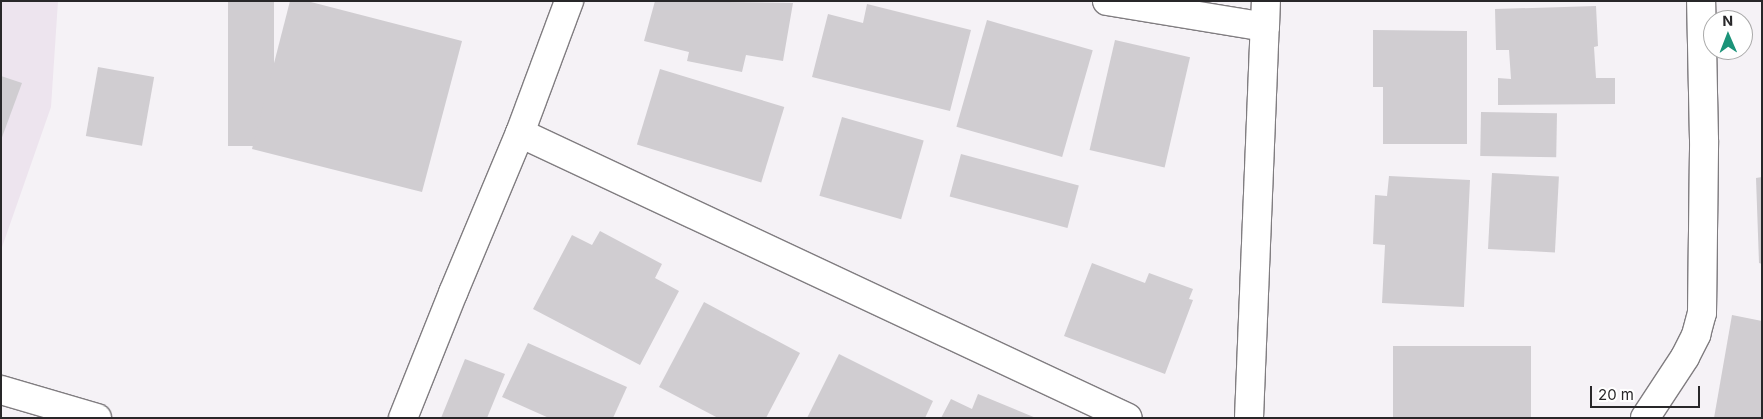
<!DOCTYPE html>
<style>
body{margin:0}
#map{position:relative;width:1763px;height:419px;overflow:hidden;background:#f5f2f6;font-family:Inter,sans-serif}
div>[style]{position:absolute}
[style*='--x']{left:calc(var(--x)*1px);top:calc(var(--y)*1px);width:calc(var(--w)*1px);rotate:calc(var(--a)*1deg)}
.built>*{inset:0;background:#ede4ee}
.building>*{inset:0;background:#d0cdd1;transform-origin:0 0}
.roads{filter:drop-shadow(1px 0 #807d80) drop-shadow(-1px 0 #807d80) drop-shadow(0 1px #807d80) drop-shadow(0 -1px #807d80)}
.street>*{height:28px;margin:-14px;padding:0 14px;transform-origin:14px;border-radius:14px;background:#fff}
span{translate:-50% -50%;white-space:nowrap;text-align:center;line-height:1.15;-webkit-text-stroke:4px #fff;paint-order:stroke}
.frame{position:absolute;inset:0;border:2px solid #282729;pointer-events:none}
.north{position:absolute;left:1703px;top:10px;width:50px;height:50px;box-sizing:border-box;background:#fff;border:1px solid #a9a9a9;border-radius:50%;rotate:359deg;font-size:14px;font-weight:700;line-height:20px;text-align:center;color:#282729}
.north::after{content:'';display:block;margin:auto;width:18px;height:22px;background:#1b9379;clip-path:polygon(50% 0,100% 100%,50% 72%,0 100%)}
.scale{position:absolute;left:1590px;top:386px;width:110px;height:22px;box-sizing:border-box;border:2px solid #282729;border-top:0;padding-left:6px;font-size:15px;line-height:18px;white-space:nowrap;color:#282729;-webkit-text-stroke:4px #fff;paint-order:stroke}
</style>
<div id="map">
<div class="built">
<div style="clip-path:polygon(1px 1px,58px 1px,51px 107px,1px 250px)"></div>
</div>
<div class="building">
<div style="left:228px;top:1px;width:46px;height:145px"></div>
<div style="clip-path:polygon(290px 1px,307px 1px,462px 41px,422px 192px,252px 149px)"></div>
<div style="clip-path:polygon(655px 1px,793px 3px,783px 61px,746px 55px,742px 72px,687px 61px,689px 52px,644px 41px)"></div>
<div style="clip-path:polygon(867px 4px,971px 30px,950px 111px,812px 77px,828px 14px,863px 23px)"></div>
<div style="clip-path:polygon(1596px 6px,1598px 46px,1594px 47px,1596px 78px,1615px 78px,1615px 104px,1498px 105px,1498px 78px,1511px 79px,1509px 50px,1496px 50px,1495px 9px)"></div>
<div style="left:987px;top:20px;width:110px;height:111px;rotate:16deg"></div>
<div style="clip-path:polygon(1373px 30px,1467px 31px,1467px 144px,1383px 144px,1383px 87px,1373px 87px)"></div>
<div style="left:1115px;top:40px;width:77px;height:113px;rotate:13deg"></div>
<div style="left:98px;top:67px;width:57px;height:70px;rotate:10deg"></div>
<div style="left:660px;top:69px;width:130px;height:79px;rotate:17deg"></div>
<div style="clip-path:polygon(1px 76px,22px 83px,1px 140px)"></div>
<div style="left:1481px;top:112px;width:76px;height:44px;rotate:1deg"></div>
<div style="left:842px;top:117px;width:85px;height:82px;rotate:16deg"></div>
<div style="left:961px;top:154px;width:122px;height:44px;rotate:15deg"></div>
<div style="left:1492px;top:173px;width:67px;height:76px;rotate:3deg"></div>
<div style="clip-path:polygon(1389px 176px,1470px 180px,1464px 307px,1382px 303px,1385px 245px,1373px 244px,1375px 195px,1387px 196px)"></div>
<div style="clip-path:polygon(1762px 177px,1762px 264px,1759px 263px,1756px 178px)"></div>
<div style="clip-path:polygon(600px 231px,662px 264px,655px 278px,679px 291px,640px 365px,533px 309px,572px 235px,592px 245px)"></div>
<div style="clip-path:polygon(1092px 263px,1145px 283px,1149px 273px,1193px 289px,1189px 299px,1193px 300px,1165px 374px,1064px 336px)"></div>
<div style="clip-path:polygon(704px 302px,800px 353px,766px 418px,718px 418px,659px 387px)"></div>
<div style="clip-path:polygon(1732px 315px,1762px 321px,1762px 418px,1714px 418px)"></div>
<div style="clip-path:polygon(528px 343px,627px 387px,613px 418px,549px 418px,502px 397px)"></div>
<div style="left:1393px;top:346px;width:138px;height:72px"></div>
<div style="clip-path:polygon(839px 354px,933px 401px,925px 418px,807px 418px)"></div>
<div style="clip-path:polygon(465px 359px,505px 374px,487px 418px,441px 418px)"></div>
<div style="clip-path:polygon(978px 394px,1036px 418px,941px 418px,951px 399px,972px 409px)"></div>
</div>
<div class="roads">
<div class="street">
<div style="--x:1107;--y:1;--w:160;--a:9.3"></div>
<div style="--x:1265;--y:27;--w:26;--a:-88"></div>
<div style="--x:520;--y:133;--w:141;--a:-69.6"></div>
<div style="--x:1;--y:390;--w:100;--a:16.3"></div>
<div style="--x:403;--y:418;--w:135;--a:-68.2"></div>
<div style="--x:453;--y:293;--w:173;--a:-67.3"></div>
<div style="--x:520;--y:133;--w:671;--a:25.11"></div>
<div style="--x:1249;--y:418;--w:391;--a:-87.7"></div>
<div style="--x:1645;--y:418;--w:73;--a:-56.7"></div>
<div style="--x:1685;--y:357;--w:25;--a:-63"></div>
<div style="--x:1696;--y:335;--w:23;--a:-75"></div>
<div style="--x:1702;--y:313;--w:173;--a:-89.3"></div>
<div style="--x:1704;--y:140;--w:139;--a:-91.2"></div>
</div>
</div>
<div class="frame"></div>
<div class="north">N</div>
<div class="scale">20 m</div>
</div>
